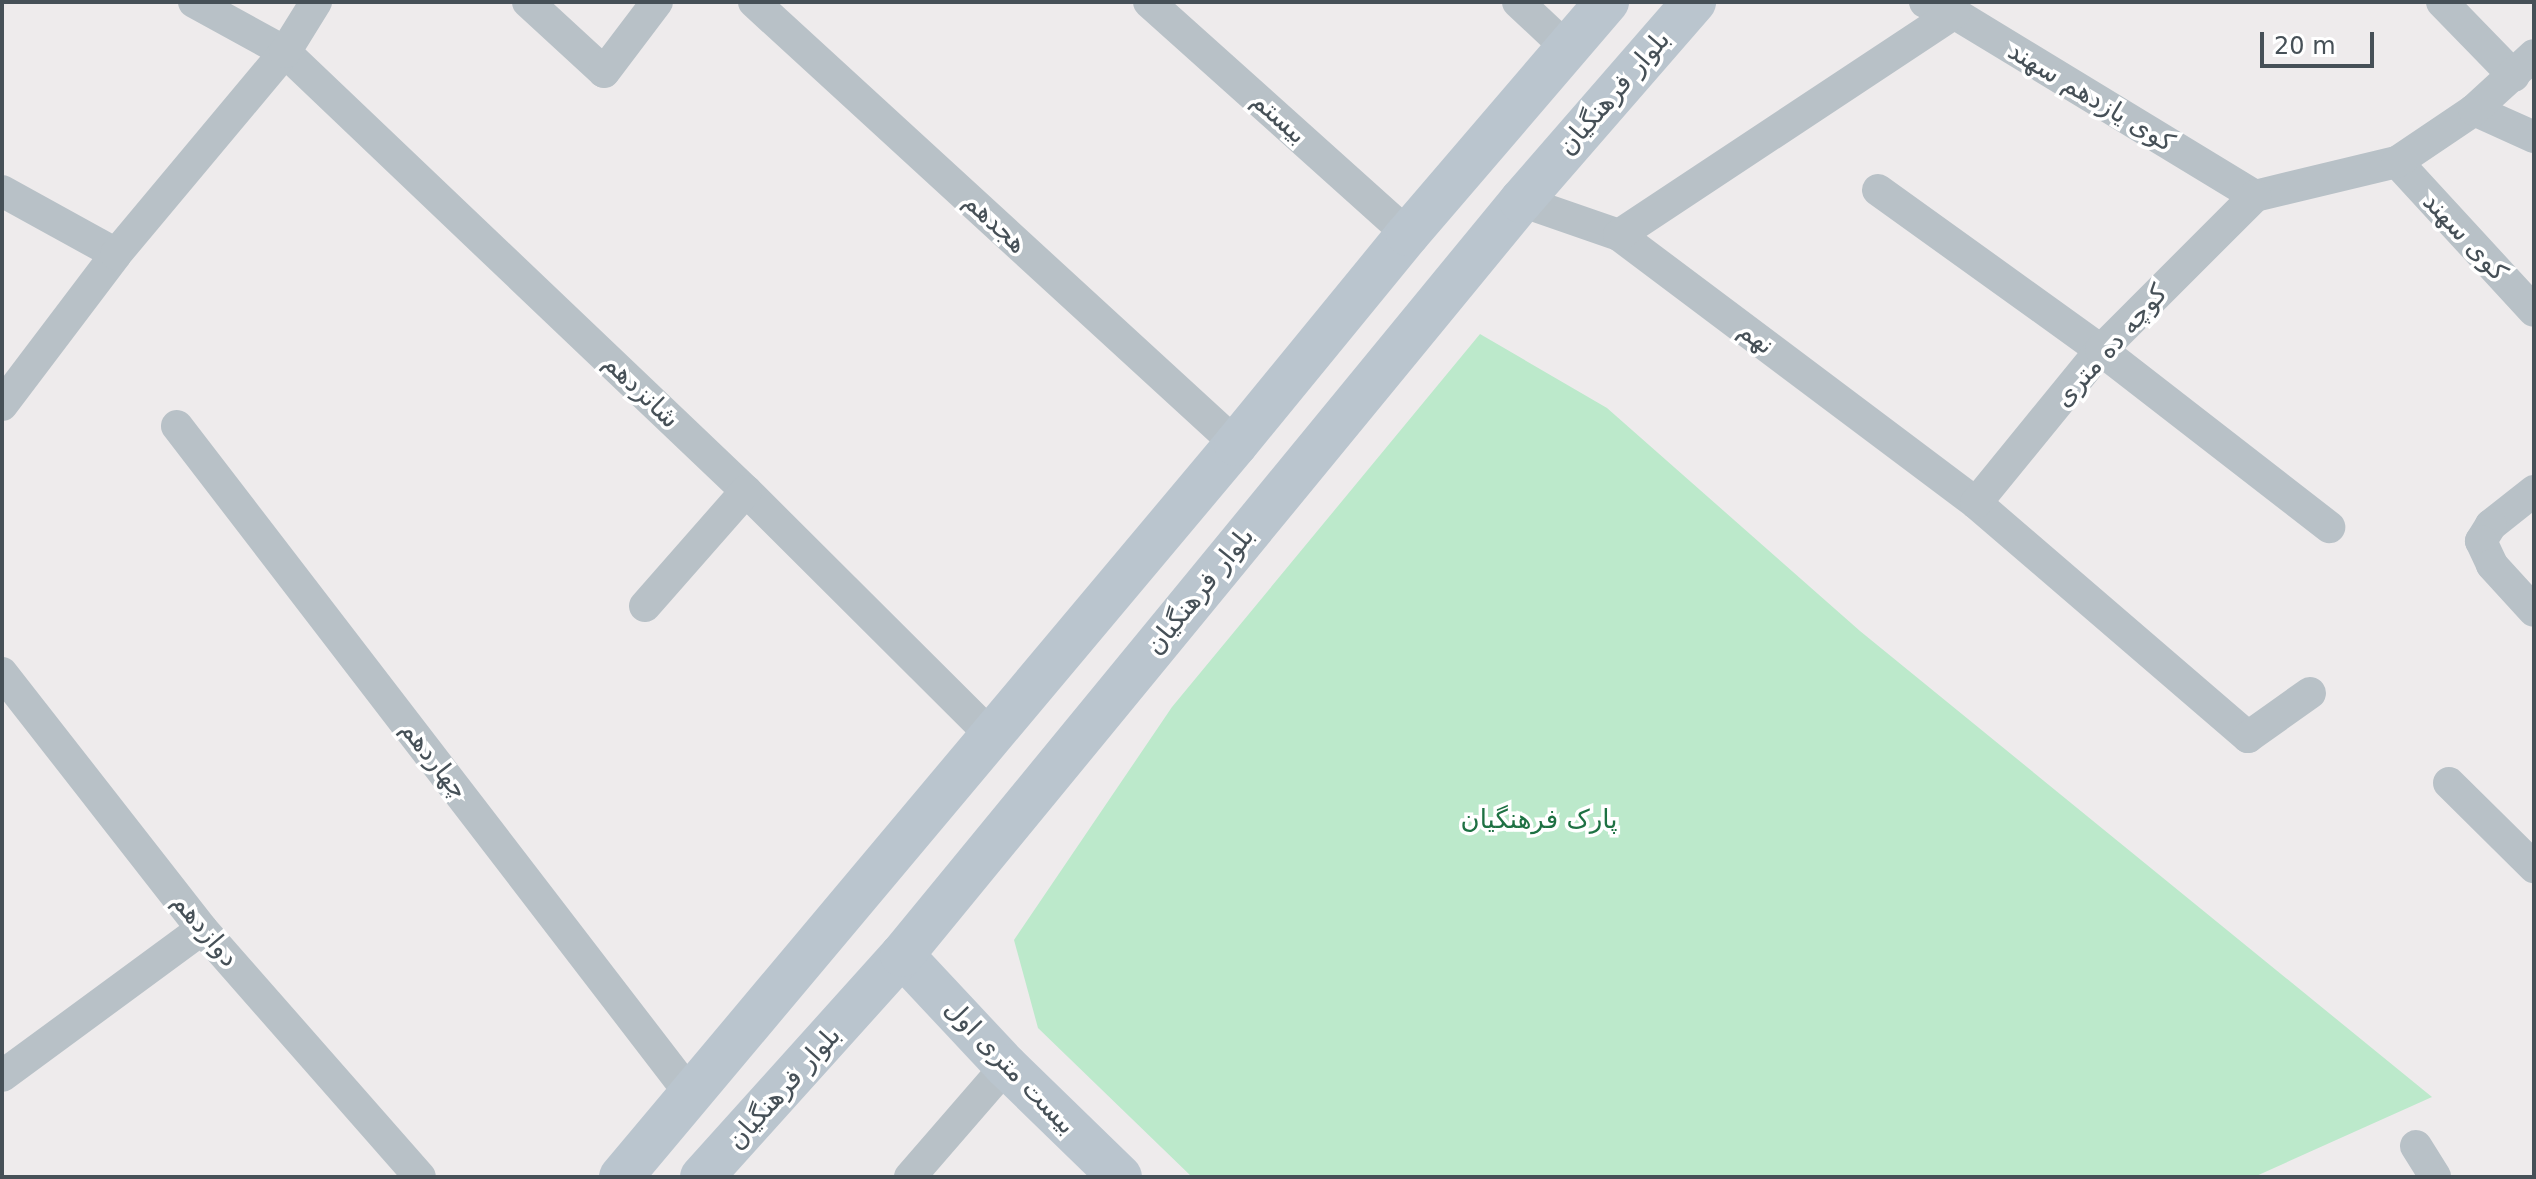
<!DOCTYPE html>
<meta charset="utf-8">
<style>
body{margin:0}
#map{position:relative;width:2536px;height:1179px;overflow:hidden;background:#eeebec;font-family:"DejaVu Sans","Noto Sans Arabic",sans-serif}
div>[style]{position:absolute}
[style*='--x']{left:calc(var(--x)*1px);top:calc(var(--y)*1px);width:calc(var(--w)*1px);rotate:calc(var(--a)*1deg)}
.green>*{inset:0;background:#bce9cb}
.street>*{height:32px;margin:-16px;padding:0 16px;transform-origin:16px;border-radius:16px;background:#b8c1c7}
.secondary>*{height:44px;margin:-22px;padding:0 22px;transform-origin:22px;border-radius:22px;background:#bac5ce}
span{translate:-50% -50%;white-space:nowrap;text-align:center;line-height:1.15;-webkit-text-stroke:7px #fff;paint-order:stroke}
.street-label{font-size:26px;color:#465057}
.park-label{font-size:26px;color:#1e7143}
.frame{position:absolute;inset:0;border:4px solid #465057;pointer-events:none}
.scale{position:absolute;left:2260px;top:32px;width:114px;height:36px;box-sizing:border-box;border:4px solid #465057;border-top:0;padding-left:10px;font-size:24px;line-height:28px;white-space:nowrap;color:#465057;-webkit-text-stroke:6px #fff;paint-order:stroke}
</style>
<div id="map">
<div class="green">
<div style="clip-path:polygon(1480px 334px,1607px 408px,1860px 631px,2432px 1097px,2254px 1177px,1192px 1177px,1038px 1028px,1014px 940px,1172px 707px)"></div>
</div>
<div class="street">
<div style="--x:194;--y:2;--w:104;--a:28.8"></div>
<div style="--x:285;--y:52;--w:637;--a:43.6"></div>
<div style="--x:746;--y:491;--w:347;--a:44.9"></div>
<div style="--x:528;--y:2;--w:103;--a:42.6"></div>
<div style="--x:604;--y:72;--w:88;--a:-52.9"></div>
<div style="--x:754;--y:2;--w:654;--a:42.52"></div>
<div style="--x:1149;--y:2;--w:348;--a:41.9"></div>
<div style="--x:1518;--y:2;--w:69;--a:43.2"></div>
<div style="--x:1925;--y:2;--w:31;--a:21"></div>
<div style="--x:1954;--y:13;--w:352;--a:31.3"></div>
<div style="--x:2442;--y:2;--w:103;--a:45.8"></div>
<div style="--x:2474;--y:110;--w:66;--a:24.2"></div>
<div style="--x:2397;--y:162;--w:202;--a:47.4"></div>
<div style="--x:1878;--y:190;--w:274;--a:35.7"></div>
<div style="--x:2101;--y:350;--w:289;--a:37.8"></div>
<div style="--x:2;--y:191;--w:130;--a:28.9"></div>
<div style="--x:2255;--y:196;--w:146;--a:-13.5"></div>
<div style="--x:2397;--y:162;--w:93;--a:-34"></div>
<div style="--x:2474;--y:110;--w:81;--a:-42.5"></div>
<div style="--x:1521;--y:201;--w:104;--a:19.1"></div>
<div style="--x:1619;--y:235;--w:446;--a:36.9"></div>
<div style="--x:1976;--y:503;--w:359;--a:40.7"></div>
<div style="--x:2248;--y:737;--w:76;--a:-35.4"></div>
<div style="--x:1619;--y:235;--w:402;--a:-33.5"></div>
<div style="--x:2;--y:405;--w:189;--a:-52.9"></div>
<div style="--x:116;--y:254;--w:263;--a:-50.1"></div>
<div style="--x:285;--y:52;--w:59;--a:-58.2"></div>
<div style="--x:177;--y:426;--w:844;--a:52.46"></div>
<div style="--x:2534;--y:491;--w:55;--a:141.7"></div>
<div style="--x:2491;--y:525;--w:19;--a:122"></div>
<div style="--x:2481;--y:541;--w:26;--a:65"></div>
<div style="--x:2492;--y:565;--w:62;--a:47.6"></div>
<div style="--x:1976;--y:503;--w:198;--a:-50.8"></div>
<div style="--x:2101;--y:350;--w:218;--a:-45"></div>
<div style="--x:645;--y:606;--w:153;--a:-48.7"></div>
<div style="--x:2;--y:673;--w:325;--a:52"></div>
<div style="--x:202;--y:929;--w:330;--a:48.7"></div>
<div style="--x:2449;--y:783;--w:120;--a:44.7"></div>
<div style="--x:2;--y:1076;--w:248;--a:-36.3"></div>
<div style="--x:2416;--y:1146;--w:36;--a:58"></div>
<div style="--x:910;--y:1177;--w:147;--a:-49.1"></div>
</div>
<div class="secondary">
<div style="--x:902;--y:955;--w:152;--a:46.9"></div>
<div style="--x:1006;--y:1066;--w:159;--a:44.2"></div>
<div style="--x:621;--y:1177;--w:957;--a:-50"></div>
<div style="--x:1236;--y:444;--w:271;--a:-50.7"></div>
<div style="--x:1408;--y:234;--w:306;--a:-49.4"></div>
<div style="--x:702;--y:1177;--w:299;--a:-48"></div>
<div style="--x:902;--y:955;--w:976;--a:-50.62"></div>
<div style="--x:1521;--y:201;--w:264;--a:-49"></div>
</div>
<div class="street-label">
<span style="left:1614px;top:93px;rotate:-49deg">بلوار فرهنگیان</span>
<span style="left:2091px;top:97px;rotate:31deg">کوی یازدهم سهند</span>
<span style="left:1279px;top:118px;rotate:42deg">بیستم</span>
<span style="left:995px;top:223px;rotate:43deg">هجدهم</span>
<span style="left:2465px;top:237px;rotate:47deg">کوی سهند</span>
<span style="left:1756px;top:338px;rotate:37deg">نهم</span>
<span style="left:2111px;top:346px;rotate:-48deg">کوچه ده متری</span>
<span style="left:641px;top:391px;rotate:44deg">شانزدهم</span>
<span style="left:1200px;top:591px;rotate:-51deg">بلوار فرهنگیان</span>
<span style="left:434px;top:760px;rotate:52deg">چهاردهم</span>
<span style="left:205px;top:930px;rotate:50deg">دوازدهم</span>
<span style="left:1010px;top:1067px;rotate:46deg">بیست متری اول</span>
<span style="left:784px;top:1088px;rotate:-48deg">بلوار فرهنگیان</span>
</div>
<div class="park-label">
<span style="left:1539px;top:820px">پارک فرهنگیان</span>
</div>
<div class="frame"></div>
<div class="scale">20 m</div>
</div>
